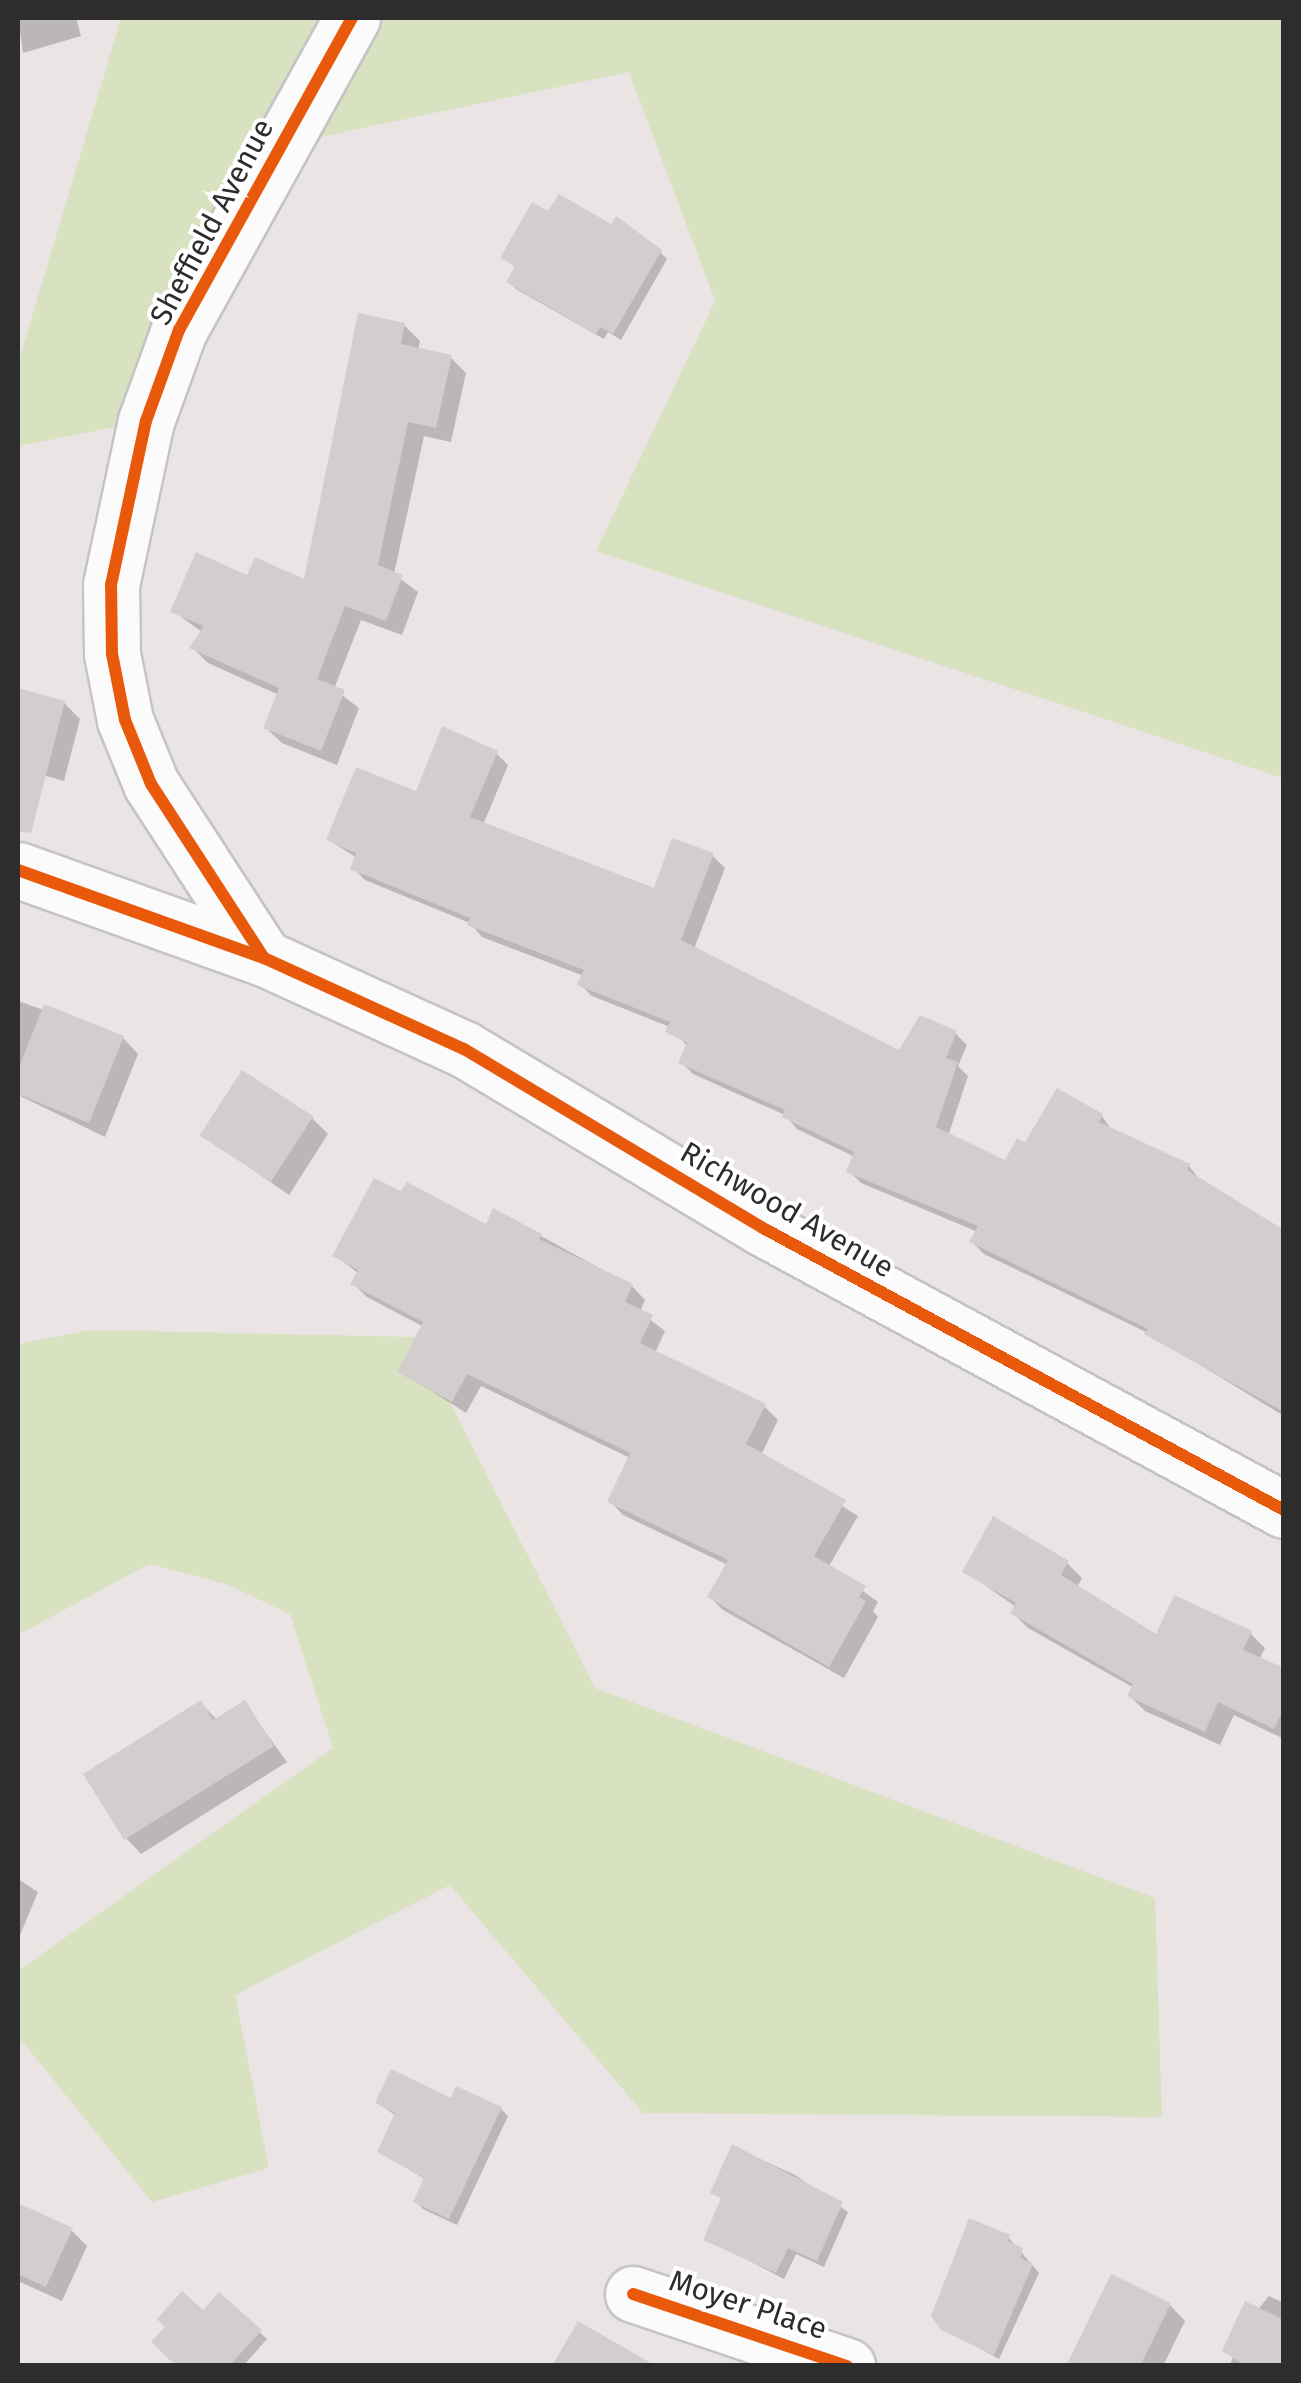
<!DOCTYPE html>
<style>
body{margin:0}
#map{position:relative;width:1301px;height:2383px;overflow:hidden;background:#eae5e4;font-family:"Fira Sans",sans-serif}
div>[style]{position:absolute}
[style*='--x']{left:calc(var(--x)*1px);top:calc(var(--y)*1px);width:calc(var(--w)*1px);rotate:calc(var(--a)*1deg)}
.green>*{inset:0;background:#d8e1c0}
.shadow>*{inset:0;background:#0003}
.building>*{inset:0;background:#d2cecd;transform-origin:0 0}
.roads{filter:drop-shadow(2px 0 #c5c4c4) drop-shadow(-2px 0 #c5c4c4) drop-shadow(0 2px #c5c4c4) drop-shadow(0 -2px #c5c4c4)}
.minor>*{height:55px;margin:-27.5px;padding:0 27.5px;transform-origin:27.5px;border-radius:27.5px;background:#fcfbfb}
.cycleway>*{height:12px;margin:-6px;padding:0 6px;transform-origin:6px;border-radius:6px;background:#e8590c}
span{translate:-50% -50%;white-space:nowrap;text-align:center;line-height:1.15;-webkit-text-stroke:8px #fff;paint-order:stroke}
.street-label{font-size:30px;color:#2d2d2d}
.frame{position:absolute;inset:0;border:20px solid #2d2d2d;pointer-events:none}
</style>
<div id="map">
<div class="green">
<div style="clip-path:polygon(121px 18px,1283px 18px,1283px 778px,596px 551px,715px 301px,629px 72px,282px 145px,146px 421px,18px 446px,18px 364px)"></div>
<div style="clip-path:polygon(91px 1330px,417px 1337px,595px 1688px,1155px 1898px,1162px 2117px,643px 2113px,450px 1885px,235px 1995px,269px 2168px,152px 2202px,18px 2036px,18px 1971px,333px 1748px,290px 1614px,226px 1584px,149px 1564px,18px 1635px,18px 1344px)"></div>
</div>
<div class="shadow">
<div style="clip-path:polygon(18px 18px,76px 18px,81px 36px,23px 53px)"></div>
<div style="clip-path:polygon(660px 252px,667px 259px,621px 340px,608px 332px,604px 339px,516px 289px,509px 282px,517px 268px,503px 257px)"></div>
<div style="clip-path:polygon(404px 325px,420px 341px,418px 350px,451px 358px,466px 373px,451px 442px,424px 436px,394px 574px,418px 592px,402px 635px,361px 620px,334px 689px,359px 708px,337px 765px,282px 743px,266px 728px,279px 695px,208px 663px,193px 648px,202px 632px,173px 611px,248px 578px,306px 582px)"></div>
<div style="clip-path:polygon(18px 691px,64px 703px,80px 719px,64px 781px,18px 768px)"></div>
<div style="clip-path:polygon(496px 753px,508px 765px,483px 825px,655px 891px,713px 856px,725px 868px,694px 949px,900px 1053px,955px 1033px,967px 1045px,958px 1066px,968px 1076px,948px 1136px,1006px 1164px,1026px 1146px,1102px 1116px,1112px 1131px,1189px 1166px,1200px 1180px,1284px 1234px,1284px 1416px,1146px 1332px,984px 1254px,972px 1242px,978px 1232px,861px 1183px,849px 1171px,855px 1157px,797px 1129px,785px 1115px,693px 1074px,681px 1062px,688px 1047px,670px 1027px,592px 996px,580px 984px,584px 976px,482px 937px,470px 923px,365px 880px,353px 868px,357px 858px,329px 840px)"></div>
<div style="clip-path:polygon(18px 1001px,123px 1038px,138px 1054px,105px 1137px,18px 1095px)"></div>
<div style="clip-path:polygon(312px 1118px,328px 1134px,289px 1195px,204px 1136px)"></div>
<div style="clip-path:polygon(487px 1227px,541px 1236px,632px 1286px,645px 1300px,640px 1312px,665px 1331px,655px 1353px,764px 1406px,778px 1420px,761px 1455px,858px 1516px,829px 1566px,878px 1602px,873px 1611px,878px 1617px,844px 1678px,723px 1610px,710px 1597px,728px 1565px,623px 1515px,610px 1501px,630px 1458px,481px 1386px,466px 1413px,400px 1371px,424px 1327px,367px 1297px,353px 1283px,359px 1274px,335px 1255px)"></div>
<div style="clip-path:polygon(1067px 1563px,1082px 1578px,1077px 1587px,1157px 1637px,1250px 1633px,1265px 1648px,1259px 1660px,1284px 1671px,1284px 1739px,1234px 1715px,1220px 1745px,1145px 1711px,1130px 1696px,1134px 1688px,1028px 1628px,1013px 1613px,1016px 1607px,965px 1571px)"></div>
<div style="clip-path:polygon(201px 1703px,218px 1721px,245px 1704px,287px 1762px,141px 1854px,126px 1838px)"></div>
<div style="clip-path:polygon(18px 1879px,38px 1892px,18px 1940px)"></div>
<div style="clip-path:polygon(378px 2103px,501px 2109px,508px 2116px,457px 2225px,423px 2209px,416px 2201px,426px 2180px,380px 2151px,396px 2116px)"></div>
<div style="clip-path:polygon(740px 2150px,795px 2175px,848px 2212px,824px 2267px,796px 2254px,784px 2279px,727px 2249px)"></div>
<div style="clip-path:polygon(18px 2206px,72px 2231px,87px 2246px,62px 2301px,18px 2281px)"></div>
<div style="clip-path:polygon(1008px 2237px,1039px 2273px,999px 2359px,943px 2328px)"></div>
<div style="clip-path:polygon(219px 2295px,267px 2339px,243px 2366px,183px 2366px,203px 2313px)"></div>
<div style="clip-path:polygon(1269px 2296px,1284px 2303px,1284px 2366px,1229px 2366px,1233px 2358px,1225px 2350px)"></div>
<div style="clip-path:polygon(1170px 2305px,1185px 2321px,1163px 2366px,1069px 2366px)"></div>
</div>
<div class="building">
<div style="clip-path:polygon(559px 194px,611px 224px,616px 216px,662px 250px,613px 334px,600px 327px,596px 334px,506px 282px,515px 266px,500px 258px,532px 202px,548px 211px)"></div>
<div style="clip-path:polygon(358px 313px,405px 323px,401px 344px,452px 355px,436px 428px,408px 422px,378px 565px,403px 575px,386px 621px,345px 606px,317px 679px,345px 690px,321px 751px,263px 728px,279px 688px,189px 648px,204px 626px,170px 612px,196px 552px,247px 575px,255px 557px,304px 579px)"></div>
<div style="clip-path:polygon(18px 688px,65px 701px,31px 833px,18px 831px)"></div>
<div style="clip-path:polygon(442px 726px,498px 751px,470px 817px,654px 888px,672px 838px,714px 853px,681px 940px,899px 1050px,920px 1015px,957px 1031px,946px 1058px,958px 1062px,936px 1127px,1005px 1160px,1017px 1138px,1025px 1142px,1057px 1088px,1103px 1114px,1099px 1122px,1190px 1164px,1187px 1170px,1284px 1230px,1284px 1412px,1144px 1334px,1148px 1329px,969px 1242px,978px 1226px,846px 1172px,854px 1152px,782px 1117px,785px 1110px,678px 1063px,687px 1043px,665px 1032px,670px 1022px,577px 985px,584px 970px,467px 925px,470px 918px,350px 869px,356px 853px,326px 840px,356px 767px,416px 791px)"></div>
<div style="clip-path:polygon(44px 1004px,124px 1036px,89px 1123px,18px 1094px,18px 1070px)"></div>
<div style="left:242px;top:1070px;width:85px;height:78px;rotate:33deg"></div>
<div style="clip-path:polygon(374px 1178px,401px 1191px,407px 1182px,486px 1224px,493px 1208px,542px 1234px,539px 1239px,633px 1284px,625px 1302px,653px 1315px,640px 1343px,766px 1404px,746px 1444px,846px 1500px,814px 1556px,866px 1586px,859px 1597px,866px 1601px,829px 1667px,707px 1597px,728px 1560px,607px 1502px,630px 1453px,467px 1374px,452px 1402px,397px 1372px,423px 1322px,350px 1284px,358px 1270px,332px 1256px)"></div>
<div style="clip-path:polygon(993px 1516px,1069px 1561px,1061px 1575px,1156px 1634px,1174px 1595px,1252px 1631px,1243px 1650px,1284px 1668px,1284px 1708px,1274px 1729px,1218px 1702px,1205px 1732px,1127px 1696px,1133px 1684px,1010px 1613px,1016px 1603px,962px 1572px)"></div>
<div style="clip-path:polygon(201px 1700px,213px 1720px,245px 1700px,274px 1746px,124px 1840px,83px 1774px)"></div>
<div style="clip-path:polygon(391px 2069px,451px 2098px,456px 2086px,502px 2107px,449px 2219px,413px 2202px,424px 2178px,377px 2152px,395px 2113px,375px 2103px)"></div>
<div style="clip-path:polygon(732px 2144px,843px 2202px,817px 2261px,788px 2248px,776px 2273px,703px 2240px,721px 2198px,710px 2193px)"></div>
<div style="clip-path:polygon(18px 2203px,73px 2228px,46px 2287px,18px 2274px)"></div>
<div style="clip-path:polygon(969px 2218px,1010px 2235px,1008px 2241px,1023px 2248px,1020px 2258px,1033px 2264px,994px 2355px,941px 2330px,931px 2316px)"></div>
<div style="clip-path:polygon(1111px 2274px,1171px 2303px,1140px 2366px,1066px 2366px)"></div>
<div style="clip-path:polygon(182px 2291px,203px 2310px,219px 2292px,262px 2330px,229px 2366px,176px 2366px,151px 2342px,165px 2327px,157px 2319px)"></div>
<div style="clip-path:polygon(1245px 2301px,1284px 2320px,1284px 2366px,1247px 2366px,1222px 2351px)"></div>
<div style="clip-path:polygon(578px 2321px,656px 2366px,552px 2366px)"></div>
</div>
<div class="roads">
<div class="minor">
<div style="--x:18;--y:870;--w:261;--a:19.7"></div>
<div style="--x:264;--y:958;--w:220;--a:24.5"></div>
<div style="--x:464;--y:1049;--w:348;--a:30.9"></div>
<div style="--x:763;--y:1228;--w:592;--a:28.43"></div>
<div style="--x:264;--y:958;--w:207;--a:-123"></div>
<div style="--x:151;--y:784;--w:69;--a:-112.1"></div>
<div style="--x:125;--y:720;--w:67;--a:-101.1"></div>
<div style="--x:112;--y:654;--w:69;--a:-90.8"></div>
<div style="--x:111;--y:585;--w:168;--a:-78"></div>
<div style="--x:146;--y:421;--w:97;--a:-70.1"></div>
<div style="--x:179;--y:330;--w:357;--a:-61"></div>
<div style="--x:633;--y:2294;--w:226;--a:18.6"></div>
</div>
</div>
<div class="cycleway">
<div style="--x:18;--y:870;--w:261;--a:19.7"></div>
<div style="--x:264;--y:958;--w:220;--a:24.5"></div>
<div style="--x:464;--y:1049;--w:348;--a:30.9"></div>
<div style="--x:763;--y:1228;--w:592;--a:28.43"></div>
<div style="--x:264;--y:958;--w:207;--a:-123"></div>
<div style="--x:151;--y:784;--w:69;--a:-112.1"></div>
<div style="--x:125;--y:720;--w:67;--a:-101.1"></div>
<div style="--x:112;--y:654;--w:69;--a:-90.8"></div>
<div style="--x:111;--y:585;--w:168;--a:-78"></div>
<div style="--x:146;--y:421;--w:97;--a:-70.1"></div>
<div style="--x:179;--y:330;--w:357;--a:-61"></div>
<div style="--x:633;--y:2294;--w:226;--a:18.6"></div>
</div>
<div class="street-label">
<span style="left:212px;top:222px;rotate:-62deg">Sheffield Avenue</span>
<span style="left:787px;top:1210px;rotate:30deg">Richwood Avenue</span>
<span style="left:748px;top:2305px;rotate:18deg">Moyer Place</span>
</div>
<div class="frame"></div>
</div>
